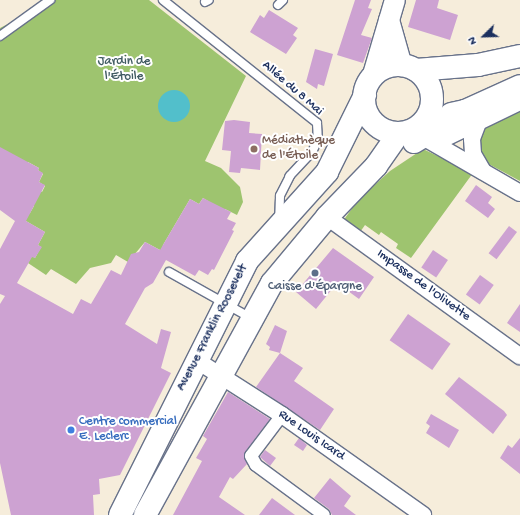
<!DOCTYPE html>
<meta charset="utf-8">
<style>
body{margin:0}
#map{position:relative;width:520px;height:515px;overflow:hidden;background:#f6eddb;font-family:"Gochi Hand",sans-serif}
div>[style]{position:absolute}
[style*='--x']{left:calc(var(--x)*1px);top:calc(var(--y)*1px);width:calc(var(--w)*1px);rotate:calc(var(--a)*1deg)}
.green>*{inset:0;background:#9ec46f}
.water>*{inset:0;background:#52bfcb}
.round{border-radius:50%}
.building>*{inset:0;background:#cda2d2;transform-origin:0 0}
.roads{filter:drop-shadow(1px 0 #68728a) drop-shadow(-1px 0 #68728a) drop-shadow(0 1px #68728a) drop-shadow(0 -1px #68728a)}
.service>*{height:8px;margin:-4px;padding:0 4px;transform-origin:4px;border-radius:4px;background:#fff}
.pedestrian>*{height:12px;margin:-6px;padding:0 6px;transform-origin:6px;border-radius:6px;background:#fff}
.minor>*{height:16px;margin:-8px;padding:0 8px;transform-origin:8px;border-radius:8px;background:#fff}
.tertiary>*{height:20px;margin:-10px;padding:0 10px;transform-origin:10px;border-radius:10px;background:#fff}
.secondary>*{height:22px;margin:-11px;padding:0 11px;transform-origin:11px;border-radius:11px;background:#fff}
.secondary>.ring{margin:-11px;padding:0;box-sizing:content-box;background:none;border:22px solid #fff;border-radius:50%}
.dots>*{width:11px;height:11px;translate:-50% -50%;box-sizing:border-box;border:2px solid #fff;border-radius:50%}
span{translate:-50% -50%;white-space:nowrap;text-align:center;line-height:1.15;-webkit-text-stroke:4px #fff;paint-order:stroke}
.park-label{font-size:13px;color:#425c63}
.street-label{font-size:13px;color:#1b2f5e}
.education-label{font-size:13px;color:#785e54}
.left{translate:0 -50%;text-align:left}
.service-label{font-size:13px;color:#4e5e75}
.shop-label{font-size:13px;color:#366cbe}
.north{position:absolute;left:464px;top:16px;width:40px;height:40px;-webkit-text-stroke:3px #fff;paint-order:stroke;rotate:247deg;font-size:11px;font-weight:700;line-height:16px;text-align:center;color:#1b2f5e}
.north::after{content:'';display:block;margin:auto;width:14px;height:18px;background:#1b2f5e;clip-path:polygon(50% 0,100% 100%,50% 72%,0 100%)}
</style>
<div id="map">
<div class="green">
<div style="clip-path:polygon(55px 0,149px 0,246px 76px,205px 161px,221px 168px,240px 187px,243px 202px,237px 215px,225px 209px,223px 211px,207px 203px,208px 201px,203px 198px,199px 204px,190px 199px,163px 245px,162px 251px,145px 242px,128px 262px,116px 255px,111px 263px,90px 268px,76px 284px,51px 269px,46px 275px,28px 263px,32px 256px,35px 258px,41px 247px,38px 245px,45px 232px,19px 217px,30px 213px,34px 206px,31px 204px,39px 190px,42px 192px,45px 186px,39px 182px,43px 174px,38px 170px,39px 168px,28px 162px,26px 164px,0 148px,0 28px)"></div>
<div style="clip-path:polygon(520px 111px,520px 181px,483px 161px,476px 133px)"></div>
<div style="clip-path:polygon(423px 149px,473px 173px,411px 258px,396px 248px,398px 244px,381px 232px,379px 235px,365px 225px,358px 235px,343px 221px,358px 200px,390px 171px)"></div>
</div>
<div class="water">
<div class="round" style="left:158px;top:90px;width:32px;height:32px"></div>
</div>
<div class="building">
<div style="clip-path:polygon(355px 0,371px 0,368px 8px,372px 9px,361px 35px,372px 38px,363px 63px,337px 55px)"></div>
<div style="clip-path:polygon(416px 0,439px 0,437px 8px,458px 15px,450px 40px,408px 27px)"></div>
<div style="clip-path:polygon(269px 10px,298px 28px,293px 35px,297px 38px,286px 54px,250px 32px,260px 15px,264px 18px)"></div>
<div style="clip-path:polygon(315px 49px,333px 54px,324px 86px,318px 84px,317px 89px,306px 82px)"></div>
<div style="clip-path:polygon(234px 120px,250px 122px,249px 133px,262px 134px,260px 170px,241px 168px,240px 173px,229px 172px,231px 151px,222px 150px,225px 121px)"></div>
<div style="clip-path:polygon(0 147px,39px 168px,38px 170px,43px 173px,39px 182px,45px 185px,26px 221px,45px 232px,38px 245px,42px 247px,35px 258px,32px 257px,17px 283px,73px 314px,81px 299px,91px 304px,111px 270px,121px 275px,131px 254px,139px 252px,145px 242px,160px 250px,190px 199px,199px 204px,203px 198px,231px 212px,227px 219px,236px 223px,232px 230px,234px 231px,214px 270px,212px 269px,208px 275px,199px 270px,195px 276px,166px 260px,153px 283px,145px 288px,125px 324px,157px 344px,161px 329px,171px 332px,161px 368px,171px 373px,120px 475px,99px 479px,100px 494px,93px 495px,94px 515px,11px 515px,0 463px,0 304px,5px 296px,0 294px,0 249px,15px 221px,0 210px)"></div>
<div style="clip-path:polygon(476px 185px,492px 197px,488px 203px,495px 209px,488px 218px,465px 201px)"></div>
<div style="left:509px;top:226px;width:10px;height:34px;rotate:37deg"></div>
<div style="clip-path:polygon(333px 248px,374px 277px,359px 299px,337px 283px,316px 309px,296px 292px)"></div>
<div style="left:433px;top:250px;width:18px;height:21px;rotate:34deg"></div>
<div style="left:480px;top:275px;width:17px;height:24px;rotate:36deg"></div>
<div style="clip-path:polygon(520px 304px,520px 332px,507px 323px)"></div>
<div style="left:408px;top:314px;width:52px;height:32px;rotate:35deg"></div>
<div style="clip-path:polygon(275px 325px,287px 331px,280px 353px,269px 350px,270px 347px,266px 344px)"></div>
<div style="clip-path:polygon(280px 353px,303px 368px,294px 381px,334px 409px,320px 430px,256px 387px)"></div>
<div style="clip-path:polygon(459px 377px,504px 411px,507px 415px,493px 434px,445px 394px)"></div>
<div style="clip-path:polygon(228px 392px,270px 419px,245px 452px,247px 464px,233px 479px,230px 477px,219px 497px,245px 515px,173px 515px,202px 461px,196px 458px,207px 439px,203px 436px)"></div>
<div style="clip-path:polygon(431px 414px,459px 430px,449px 448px,426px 433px,430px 426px,426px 423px)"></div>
<div style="clip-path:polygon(299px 438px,307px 445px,303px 451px,294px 445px)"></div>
<div style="clip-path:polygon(520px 438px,520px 474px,500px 458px,508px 445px,512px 448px)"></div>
<div style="clip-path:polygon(265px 450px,276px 458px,270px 466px,260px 457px)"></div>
<div style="clip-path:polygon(330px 478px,351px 496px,344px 506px,356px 515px,332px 515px,329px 509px,314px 498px)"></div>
<div style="clip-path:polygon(272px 498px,295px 515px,259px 515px)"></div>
</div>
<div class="roads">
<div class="service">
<div style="--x:163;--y:0;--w:197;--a:38.6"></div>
<div style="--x:317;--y:123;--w:17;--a:87"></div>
<div style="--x:318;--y:140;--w:13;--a:117"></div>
<div style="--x:312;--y:152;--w:33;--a:133"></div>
<div style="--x:290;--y:176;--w:22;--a:117"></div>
<div style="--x:280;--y:196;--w:23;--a:92"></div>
<div style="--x:205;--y:2;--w:4;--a:-27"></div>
<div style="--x:278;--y:5;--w:7;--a:-45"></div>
<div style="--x:0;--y:36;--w:62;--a:-35.8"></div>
<div style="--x:169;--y:272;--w:94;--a:29.3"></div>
</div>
<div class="pedestrian">
<div style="--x:282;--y:415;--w:51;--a:127.1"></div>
<div style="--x:251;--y:456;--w:10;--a:61"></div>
<div style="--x:256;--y:465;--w:84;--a:36.3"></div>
</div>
<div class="minor">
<div style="--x:478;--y:123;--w:17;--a:111"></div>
<div style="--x:472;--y:139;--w:15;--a:86"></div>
<div style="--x:473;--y:154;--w:20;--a:60"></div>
<div style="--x:423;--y:137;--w:112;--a:30"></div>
<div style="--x:435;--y:143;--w:94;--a:-25.8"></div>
<div style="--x:327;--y:217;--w:238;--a:35.8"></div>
<div style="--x:196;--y:360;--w:102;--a:32.6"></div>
<div style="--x:282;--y:415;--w:173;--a:35.3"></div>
</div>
<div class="tertiary">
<div style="--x:389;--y:20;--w:48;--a:74.2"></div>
<div style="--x:372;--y:78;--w:81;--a:-73.6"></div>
</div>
<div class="secondary">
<div class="ring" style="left:364px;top:65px;width:46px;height:46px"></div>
<div style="--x:416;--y:70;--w:62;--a:-4.6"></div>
<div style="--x:478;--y:65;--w:43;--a:-12.1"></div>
<div style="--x:451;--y:114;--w:14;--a:-12"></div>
<div style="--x:465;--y:111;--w:60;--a:-24.4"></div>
<div style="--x:414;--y:142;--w:60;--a:-31.3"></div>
<div style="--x:120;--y:515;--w:284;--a:-63.4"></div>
<div style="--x:247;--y:261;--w:120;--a:-48"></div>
<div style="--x:327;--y:172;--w:86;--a:-63.7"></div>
<div style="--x:145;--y:515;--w:264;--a:-61.3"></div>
<div style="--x:272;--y:283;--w:86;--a:-50.2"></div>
<div style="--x:327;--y:217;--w:71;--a:-46.1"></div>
<div style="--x:376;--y:166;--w:40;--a:-55.1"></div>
</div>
</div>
<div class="dots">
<div style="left:254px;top:149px;background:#8d6e63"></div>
<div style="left:315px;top:273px;background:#5c6f8a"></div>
<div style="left:71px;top:430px;background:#3f7fe0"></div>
</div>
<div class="park-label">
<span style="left:124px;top:70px">Jardin de<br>l'Étoile</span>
</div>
<div class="street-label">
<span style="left:292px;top:89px;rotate:41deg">Allée du 8 Mai</span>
<span style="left:423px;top:286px;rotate:36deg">Impasse de l'Olivette</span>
<span style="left:213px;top:328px;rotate:-63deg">Avenue Franklin Roosevelt</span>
<span style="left:311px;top:436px;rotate:35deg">Rue Louis Icard</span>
</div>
<div class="education-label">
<span class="left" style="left:262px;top:149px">Médiathèque<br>de l'Étoile</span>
</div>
<div class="service-label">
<span style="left:315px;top:287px">Caisse d'Épargne</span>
</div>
<div class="shop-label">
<span class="left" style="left:79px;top:430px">Centre commercial<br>E. Leclerc</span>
</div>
<div class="north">N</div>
</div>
